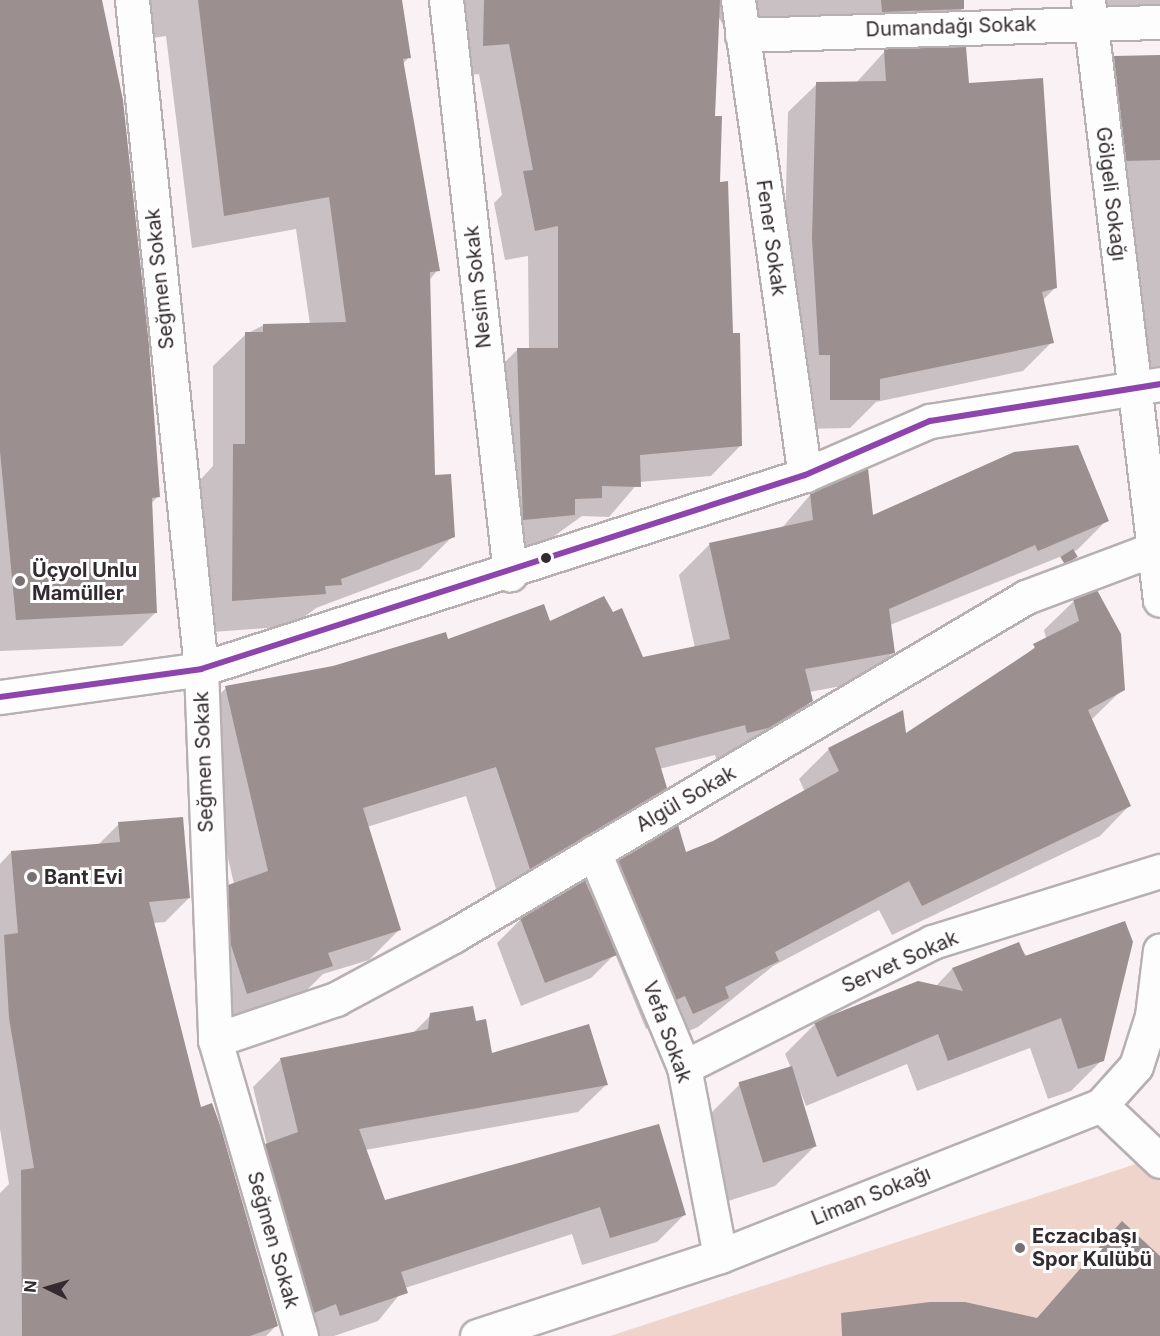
<!DOCTYPE html>
<meta charset="utf-8">
<style>
body{margin:0}
#map{position:relative;width:1160px;height:1336px;overflow:hidden;background:#faf1f4;font-family:Inter,sans-serif}
div>[style]{position:absolute}
[style*='--x']{left:calc(var(--x)*1px);top:calc(var(--y)*1px);width:calc(var(--w)*1px);rotate:calc(var(--a)*1deg)}
.green>*{inset:0;background:#eed4cb}
.shadow>*{inset:0;background:#0003}
.building>*{inset:0;background:#9b8f90;transform-origin:0 0}
.roads{filter:drop-shadow(2px 0 #b7b0b2) drop-shadow(-2px 0 #b7b0b2) drop-shadow(0 2px #b7b0b2) drop-shadow(0 -2px #b7b0b2)}
.minor>*{height:33px;margin:-16.5px;padding:0 16.5px;transform-origin:16.5px;border-radius:16.5px;background:#fefdfd}
.bus-1>*{height:6px;margin:-3px;padding:0 3px;transform-origin:3px;border-radius:3px;background:#8e44ad}
.dots>*{width:16px;height:16px;translate:-50% -50%;box-sizing:border-box;border:3px solid #fff;border-radius:50%}
span{translate:-50% -50%;white-space:nowrap;text-align:center;line-height:1.15;-webkit-text-stroke:6px #fff;paint-order:stroke}
.street-label{font-size:20px;color:#332b2f}
.poi-label{font-size:20px;color:#332b2f;font-weight:700}
.left{translate:0 -50%;text-align:left}
.north{position:absolute;left:18px;top:1258px;width:60px;height:60px;-webkit-text-stroke:4px #fff;paint-order:stroke;rotate:275deg;font-size:16px;font-weight:700;line-height:24px;text-align:center;color:#332b2f}
.north::after{content:'';display:block;margin:auto;width:21px;height:27px;background:#332b2f;clip-path:polygon(50% 0,100% 100%,50% 72%,0 100%)}
</style>
<div id="map">
<div class="green">
<div style="clip-path:polygon(1160px 1146px,1160px 1336px,610px 1336px,1151px 1159px)"></div>
</div>
<div class="shadow">
<div style="clip-path:polygon(0 0,101px 0,158px 496px,151px 504px,155px 613px,122px 646px,0 651px)"></div>
<div style="clip-path:polygon(132px 0,400px 0,409px 57px,403px 64px,438px 270px,429px 280px,434px 477px,453px 536px,420px 569px,316px 608px,292px 626px,200px 633px,201px 479px,213px 466px,213px 366px,246px 334px,264px 325px,310px 324px,296px 229px,192px 248px,166px 36px,138px 40px)"></div>
<div style="clip-path:polygon(456px 0,962px 0,962px 9px,932px 39px,728px 34px,718px 16px,714px 117px,741px 445px,711px 476px,639px 482px,609px 517px,582px 516px,543px 544px,494px 550px,487px 380px,517px 350px,529px 350px,528px 256px,505px 260px,494px 203px,502px 195px,479px 74px,454px 76px)"></div>
<div style="clip-path:polygon(1074px 0,1160px 0,1160px 378px,1132px 384px,1088px 83px,1114px 57px,1160px 57px,1160px 13px,1074px 11px)"></div>
<div style="clip-path:polygon(885px 51px,967px 84px,1055px 288px,1043px 300px,1052px 342px,1023px 371px,876px 402px,850px 428px,802px 429px,784px 269px,788px 112px,817px 84px,856px 83px)"></div>
<div style="clip-path:polygon(811px 494px,872px 517px,1107px 520px,1077px 550px,890px 625px,894px 652px,863px 682px,809px 692px,811px 701px,781px 731px,717px 762px,715px 755px,659px 769px,665px 787px,635px 818px,499px 898px,466px 796px,367px 827px,399px 930px,369px 960px,323px 974px,301px 996px,217px 1024px,198px 916px,234px 884px,196px 718px,226px 688px,549px 623px,642px 659px,695px 648px,679px 575px,709px 545px,781px 529px)"></div>
<div style="clip-path:polygon(1074px 601px,1123px 689px,1091px 720px,1129px 806px,1100px 836px,892px 935px,879px 910px,773px 966px,698px 1027px,663px 1042px,656px 1025px,646px 1029px,615px 954px,591px 978px,521px 1006px,497px 943px,521px 919px,589px 892px,619px 861px,685px 854px,713px 843px,805px 792px,799px 779px,829px 749px,905px 736px,1019px 660px,1046px 638px,1044px 630px)"></div>
<div style="clip-path:polygon(119px 824px,189px 898px,165px 922px,153px 923px,200px 1109px,277px 1325px,266px 1336px,0 1336px,0 1193px,9px 1184px,0 1129px,0 864px,11px 852px,98px 845px)"></div>
<div style="clip-path:polygon(1018px 944px,1102px 1060px,1071px 1091px,1048px 1099px,1030px 1048px,917px 1091px,907px 1064px,806px 1106px,800px 1090px,814px 1147px,775px 1186px,725px 1202px,701px 1123px,740px 1084px,791px 1068px,785px 1054px,815px 1024px,935px 987px,952px 969px)"></div>
<div style="clip-path:polygon(431px 1015px,475px 1022px,491px 1055px,606px 1085px,578px 1112px,365px 1150px,384px 1202px,658px 1125px,685px 1214px,657px 1242px,582px 1265px,572px 1234px,405px 1288px,378px 1321px,334px 1336px,310px 1336px,238px 1174px,267px 1145px,253px 1087px,281px 1059px,412px 1034px)"></div>
<div style="clip-path:polygon(1122px 1223px,1160px 1258px,1160px 1336px,852px 1336px,1026px 1331px)"></div>
</div>
<div class="building">
<div style="clip-path:polygon(0 0,102px 0,123px 100px,149px 345px,160px 497px,152px 498px,157px 613px,16px 620px,0 451px)"></div>
<div style="clip-path:polygon(198px 0,402px 0,411px 58px,403px 59px,440px 271px,430px 272px,435px 475px,451px 474px,455px 537px,341px 579px,342px 585px,325px 586px,326px 594px,232px 601px,233px 444px,245px 444px,245px 332px,263px 332px,263px 324px,346px 322px,329px 197px,224px 216px)"></div>
<div style="clip-path:polygon(484px 0,720px 0,715px 116px,722px 116px,720px 182px,728px 181px,733px 333px,740px 333px,742px 446px,640px 455px,641px 487px,602px 486px,602px 498px,575px 499px,575px 515px,523px 520px,517px 348px,558px 348px,558px 226px,535px 231px,523px 171px,533px 170px,509px 44px,483px 46px)"></div>
<div style="clip-path:polygon(881px 0,964px 0,964px 9px,882px 12px)"></div>
<div style="clip-path:polygon(966px 47px,969px 83px,1043px 78px,1057px 288px,1042px 292px,1054px 343px,880px 379px,880px 400px,830px 400px,830px 355px,819px 355px,812px 239px,816px 82px,886px 81px,884px 49px)"></div>
<div style="clip-path:polygon(1160px 55px,1160px 160px,1126px 161px,1114px 56px)"></div>
<div style="clip-path:polygon(1078px 445px,1109px 521px,1038px 551px,1035px 545px,889px 609px,895px 653px,805px 669px,813px 701px,768px 728px,747px 733px,745px 725px,655px 748px,667px 788px,530px 869px,496px 767px,363px 808px,401px 930px,328px 953px,333px 966px,247px 994px,230px 942px,228px 885px,268px 871px,225px 686px,333px 666px,446px 632px,448px 639px,544px 604px,550px 621px,604px 596px,613px 612px,622px 608px,643px 657px,730px 639px,709px 543px,813px 520px,810px 493px,868px 468px,873px 515px,1014px 452px)"></div>
<div style="left:1073px;top:549px;width:9px;height:15px;rotate:58deg"></div>
<div style="clip-path:polygon(1097px 590px,1121px 634px,1125px 690px,1088px 710px,1131px 806px,922px 906px,909px 881px,775px 952px,779px 961px,725px 987px,729px 998px,693px 1014px,685px 996px,676px 1000px,618px 860px,678px 825px,686px 852px,713px 841px,839px 771px,828px 748px,903px 710px,906px 733px,1035px 648px,1033px 644px,1079px 621px,1073px 599px)"></div>
<div style="clip-path:polygon(183px 817px,190px 898px,149px 902px,201px 1107px,212px 1103px,220px 1125px,278px 1326px,250px 1336px,22px 1336px,21px 1170px,34px 1168px,9px 1018px,4px 935px,18px 933px,11px 851px,120px 842px,118px 822px)"></div>
<div style="clip-path:polygon(585px 880px,617px 955px,545px 983px,520px 918px)"></div>
<div style="clip-path:polygon(1125px 921px,1133px 942px,1104px 1061px,1078px 1069px,1061px 1018px,948px 1061px,938px 1034px,837px 1077px,814px 1022px,918px 981px,963px 991px,952px 968px,1019px 942px,1025px 956px)"></div>
<div style="clip-path:polygon(473px 1006px,476px 1021px,486px 1019px,492px 1053px,589px 1024px,608px 1085px,359px 1129px,385px 1200px,659px 1124px,686px 1215px,610px 1238px,600px 1207px,401px 1272px,408px 1293px,340px 1316px,336px 1304px,314px 1313px,265px 1144px,298px 1132px,280px 1058px,428px 1029px,430px 1013px)"></div>
<div style="left:792px;top:1066px;width:84px;height:56px;rotate:73deg"></div>
<div style="clip-path:polygon(1122px 1221px,1160px 1256px,1160px 1336px,842px 1336px,841px 1313px,930px 1302px,965px 1302px,1037px 1318px)"></div>
</div>
<div class="roads">
<div class="minor">
<div style="--x:132;--y:0;--w:673;--a:84.11"></div>
<div style="--x:201;--y:669;--w:371;--a:87.8"></div>
<div style="--x:215;--y:1040;--w:308;--a:73.8"></div>
<div style="--x:446;--y:0;--w:578;--a:83.64"></div>
<div style="--x:738;--y:0;--w:480;--a:82"></div>
<div style="--x:1088;--y:0;--w:604;--a:83.16"></div>
<div style="--x:742;--y:35;--w:418;--a:-1.8"></div>
<div style="--x:0;--y:697;--w:203;--a:-7.9"></div>
<div style="--x:201;--y:669;--w:634;--a:-17.81"></div>
<div style="--x:805;--y:475;--w:136;--a:-23.4"></div>
<div style="--x:930;--y:421;--w:233;--a:-9.1"></div>
<div style="--x:594;--y:852;--w:233;--a:67.3"></div>
<div style="--x:684;--y:1067;--w:192;--a:79.2"></div>
<div style="--x:215;--y:1040;--w:128;--a:-18.7"></div>
<div style="--x:336;--y:999;--w:133;--a:-28.3"></div>
<div style="--x:453;--y:936;--w:666;--a:-30.61"></div>
<div style="--x:1026;--y:597;--w:137;--a:-20.6"></div>
<div style="--x:684;--y:1067;--w:278;--a:-26.7"></div>
<div style="--x:932;--y:942;--w:239;--a:-17.3"></div>
<div style="--x:1101;--y:1105;--w:81;--a:43.5"></div>
<div style="--x:477;--y:1336;--w:256;--a:-18.2"></div>
<div style="--x:720;--y:1256;--w:410;--a:-21.6"></div>
<div style="--x:1101;--y:1105;--w:52;--a:-48.1"></div>
<div style="--x:1136;--y:1066;--w:52;--a:-72.3"></div>
<div style="--x:1152;--y:1016;--w:66;--a:-83.1"></div>
</div>
</div>
<div class="bus-1">
<div style="--x:0;--y:697;--w:203;--a:-7.9"></div>
<div style="--x:201;--y:669;--w:634;--a:-17.81"></div>
<div style="--x:805;--y:475;--w:136;--a:-23.4"></div>
<div style="--x:930;--y:421;--w:233;--a:-9.1"></div>
</div>
<div class="dots">
<div style="left:546px;top:558px;background:#332b2f"></div>
<div style="left:20px;top:581px;background:#797074"></div>
<div style="left:32px;top:877px;background:#797074"></div>
<div style="left:1020px;top:1248px;background:#797074"></div>
</div>
<div class="street-label">
<span style="left:951px;top:27px;rotate:-2deg">Dumandağı Sokak</span>
<span style="left:1111px;top:194px;rotate:83deg">Gölgeli Sokağı</span>
<span style="left:771px;top:238px;rotate:82deg">Fener Sokak</span>
<span style="left:160px;top:279px;rotate:-96deg">Seğmen Sokak</span>
<span style="left:478px;top:287px;rotate:-96deg">Nesim Sokak</span>
<span style="left:204px;top:762px;rotate:-92deg">Seğmen Sokak</span>
<span style="left:686px;top:799px;rotate:-30deg">Algül Sokak</span>
<span style="left:900px;top:962px;rotate:-24deg">Servet Sokak</span>
<span style="left:667px;top:1032px;rotate:70deg">Vefa Sokak</span>
<span style="left:871px;top:1196px;rotate:-22deg">Liman Sokağı</span>
<span style="left:273px;top:1240px;rotate:74deg">Seğmen Sokak</span>
</div>
<div class="poi-label">
<span class="left" style="left:32px;top:582px">Üçyol Unlu<br>Mamüller</span>
<span class="left" style="left:44px;top:877px">Bant Evi</span>
<span class="left" style="left:1032px;top:1248px">Eczacıbaşı<br>Spor Kulübü</span>
</div>
<div class="north">N</div>
</div>
